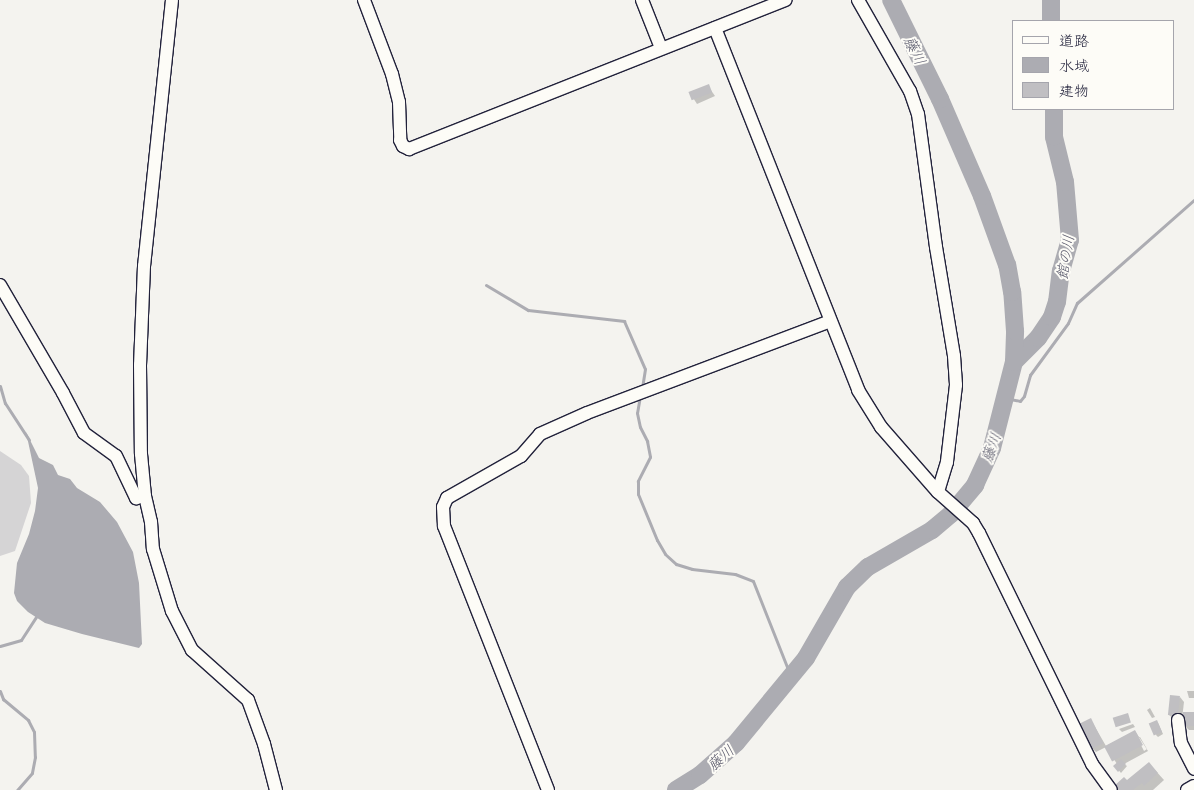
<!DOCTYPE html>
<meta charset="utf-8">
<style>
body{margin:0}
#map{position:relative;width:1194px;height:790px;overflow:hidden;background:#f4f3ef;font-family:"Playpen Sans","Klee One",sans-serif}
div>[style]{position:absolute}
[style*='--x']{left:calc(var(--x)*1px);top:calc(var(--y)*1px);width:calc(var(--w)*1px);rotate:calc(var(--a)*1deg)}
.green>*{inset:0;background:#d5d4d5}
.water>*{inset:0;background:#acacb2}
.shadow>*{inset:0;background:#0003}
.stream>*{height:3px;margin:-1.5px;padding:0 1.5px;transform-origin:1.5px;border-radius:1.5px;background:#acacb2}
.river>*{height:18px;margin:-9px;padding:0 9px;transform-origin:9px;border-radius:9px;background:#acacb2}
.building>*{inset:0;background:#c0bfc2;transform-origin:0 0}
.roads{filter:drop-shadow(1px 0 #22223b) drop-shadow(-1px 0 #22223b) drop-shadow(0 1px #22223b) drop-shadow(0 -1px #22223b)}
.minor>*{height:12px;margin:-6px;padding:0 6px;transform-origin:6px;border-radius:6px;background:#fdfcf7}
span{translate:-50% -50%;white-space:nowrap;text-align:center;line-height:1.15;-webkit-text-stroke:4px #fdfcf7;paint-order:stroke}
.water-label{font-size:15px;color:#59596b;font-style:italic}
.legend{position:absolute;left:1012px;top:20px;width:162px;height:90px;box-sizing:border-box;background:#fdfcf7;border:1px solid #a5a5ac;margin:0;padding:6px 9px;list-style:none;font-size:15px;color:#22223b}
.legend li{display:flex;align-items:center;gap:10px;height:25px}
.legend b{width:25px;border:1px solid #a5a5ac}
</style>
<div id="map">
<div class="green">
<div style="clip-path:polygon(0 451px,21px 465px,29px 476px,31px 503px,15px 551px,0 556px)"></div>
</div>
<div class="water">
<div style="clip-path:polygon(26px 432px,39px 458px,53px 465px,58px 475px,70px 479px,77px 488px,100px 502px,117px 522px,133px 552px,139px 583px,142px 644px,139px 648px,82px 634px,45px 623px,28px 612px,17px 601px,14px 593px,17px 563px,29px 534px,35px 511px,38px 488px)"></div>
</div>
<div class="shadow">
<div style="clip-path:polygon(708px 86px,715px 96px,697px 104px,690px 93px)"></div>
<div style="clip-path:polygon(1187px 691px,1194px 691px,1194px 698px,1189px 698px)"></div>
<div style="clip-path:polygon(1180px 697px,1184px 702px,1182px 719px,1174px 719px,1169px 715px)"></div>
<div style="clip-path:polygon(1150px 708px,1155px 717px,1152px 718px,1147px 710px)"></div>
<div style="clip-path:polygon(1194px 713px,1194px 730px,1189px 730px,1185px 726px)"></div>
<div style="clip-path:polygon(evenodd,1091px 720px,1106px 746px,1135px 731px,1148px 751px,1124px 764px,1127px 766px,1121px 773px,1115px 766px,1117px 764px,1106px 747px,1096px 752px,1092px 748px,1091px 720px,1137px 737px,1140px 737px,1147px 749px,1144px 751px,1137px 737px)"></div>
<div style="clip-path:polygon(1158px 723px,1163px 734px,1158px 737px,1156px 735px)"></div>
<div style="clip-path:polygon(1133px 724px,1135px 727px,1122px 732px,1119px 729px)"></div>
<div style="clip-path:polygon(1155px 770px,1164px 780px,1153px 790px,1120px 790px,1127px 782px)"></div>
</div>
<div class="stream">
<div style="--x:486;--y:285;--w:49;--a:30.8"></div>
<div style="--x:528;--y:310;--w:97;--a:6.5"></div>
<div style="--x:624;--y:321;--w:52;--a:66.4"></div>
<div style="--x:645;--y:369;--w:19;--a:99"></div>
<div style="--x:0;--y:386;--w:18;--a:74"></div>
<div style="--x:5;--y:403;--w:44;--a:57"></div>
<div style="--x:640;--y:396;--w:17;--a:100"></div>
<div style="--x:637;--y:413;--w:14;--a:78"></div>
<div style="--x:640;--y:427;--w:16;--a:63"></div>
<div style="--x:647;--y:441;--w:16;--a:79"></div>
<div style="--x:650;--y:457;--w:27;--a:117"></div>
<div style="--x:638;--y:481;--w:13;--a:90"></div>
<div style="--x:638;--y:494;--w:50;--a:67.6"></div>
<div style="--x:657;--y:540;--w:16;--a:60"></div>
<div style="--x:665;--y:554;--w:15;--a:42"></div>
<div style="--x:676;--y:564;--w:17;--a:17"></div>
<div style="--x:692;--y:569;--w:43;--a:6.6"></div>
<div style="--x:735;--y:574;--w:19;--a:21"></div>
<div style="--x:753;--y:581;--w:103;--a:68.4"></div>
<div style="--x:1005;--y:398;--w:15;--a:11"></div>
<div style="--x:1020;--y:401;--w:6;--a:-51"></div>
<div style="--x:1024;--y:396;--w:22;--a:-74"></div>
<div style="--x:1030;--y:375;--w:64;--a:-53.8"></div>
<div style="--x:1068;--y:323;--w:22;--a:-66"></div>
<div style="--x:1077;--y:303;--w:156;--a:-41.4"></div>
<div style="--x:0;--y:646;--w:22;--a:-16"></div>
<div style="--x:21;--y:640;--w:30;--a:-57"></div>
<div style="--x:0;--y:691;--w:9;--a:69"></div>
<div style="--x:3;--y:699;--w:33;--a:40"></div>
<div style="--x:28;--y:720;--w:13;--a:63"></div>
<div style="--x:34;--y:732;--w:25;--a:88"></div>
<div style="--x:35;--y:757;--w:16;--a:101"></div>
<div style="--x:32;--y:773;--w:23;--a:131"></div>
</div>
<div class="river">
<div style="--x:1051;--y:21;--w:21;--a:-90"></div>
<div style="--x:1014;--y:362;--w:34;--a:-45"></div>
<div style="--x:1038;--y:338;--w:25;--a:-56"></div>
<div style="--x:1052;--y:317;--w:16;--a:-72"></div>
<div style="--x:1057;--y:302;--w:31;--a:-83"></div>
<div style="--x:1061;--y:271;--w:32;--a:-74"></div>
<div style="--x:1070;--y:240;--w:58;--a:-94.9"></div>
<div style="--x:1065;--y:182;--w:46;--a:-103.7"></div>
<div style="--x:1054;--y:137;--w:28;--a:-90"></div>
<div style="--x:676;--y:790;--w:28;--a:-32"></div>
<div style="--x:700;--y:775;--w:48;--a:-41.6"></div>
<div style="--x:736;--y:743;--w:110;--a:-50.5"></div>
<div style="--x:806;--y:658;--w:82;--a:-60"></div>
<div style="--x:847;--y:587;--w:29;--a:-44"></div>
<div style="--x:868;--y:567;--w:74;--a:-30"></div>
<div style="--x:932;--y:530;--w:25;--a:-40"></div>
<div style="--x:951;--y:514;--w:38;--a:-50"></div>
<div style="--x:975;--y:485;--w:41;--a:-65.3"></div>
<div style="--x:992;--y:448;--w:89;--a:-75.7"></div>
<div style="--x:1014;--y:362;--w:31;--a:-88"></div>
<div style="--x:1015;--y:331;--w:39;--a:-94"></div>
<div style="--x:1012;--y:292;--w:27;--a:-100"></div>
<div style="--x:1007;--y:265;--w:73;--a:-109.9"></div>
<div style="--x:982;--y:196;--w:106;--a:-113.4"></div>
<div style="--x:940;--y:99;--w:110;--a:-116.3"></div>
</div>
<div class="building">
<div style="left:709px;top:84px;width:9px;height:22px;rotate:69deg"></div>
<div style="left:1170px;top:695px;width:10px;height:20px;rotate:6deg"></div>
<div style="left:1194px;top:712px;width:14px;height:11px;rotate:90deg"></div>
<div style="left:1128px;top:713px;width:10px;height:16px;rotate:73deg"></div>
<div style="left:1091px;top:718px;width:28px;height:13px;rotate:64deg"></div>
<div style="left:1157px;top:720px;width:13px;height:9px;rotate:67deg"></div>
<div style="left:1135px;top:730px;width:17px;height:35px;rotate:62deg"></div>
<div style="clip-path:polygon(1121px 759px,1126px 764px,1118px 772px,1113px 766px)"></div>
<div style="clip-path:polygon(1149px 762px,1158px 773px,1144px 786px,1142px 783px,1133px 790px,1118px 790px,1114px 786px,1124px 777px,1127px 780px)"></div>
</div>
<div class="roads">
<div class="minor">
<div style="--x:172;--y:0;--w:267;--a:96"></div>
<div style="--x:144;--y:266;--w:99;--a:92.3"></div>
<div style="--x:140;--y:365;--w:89;--a:89.4"></div>
<div style="--x:141;--y:454;--w:42;--a:84.6"></div>
<div style="--x:145;--y:496;--w:27;--a:77"></div>
<div style="--x:151;--y:522;--w:27;--a:86"></div>
<div style="--x:153;--y:549;--w:65;--a:73"></div>
<div style="--x:172;--y:611;--w:44;--a:62.9"></div>
<div style="--x:192;--y:650;--w:75;--a:41.8"></div>
<div style="--x:248;--y:700;--w:47;--a:70"></div>
<div style="--x:264;--y:744;--w:48;--a:75.4"></div>
<div style="--x:364;--y:0;--w:79;--a:69.3"></div>
<div style="--x:392;--y:74;--w:29;--a:76"></div>
<div style="--x:399;--y:102;--w:38;--a:88"></div>
<div style="--x:400;--y:140;--w:7;--a:63"></div>
<div style="--x:403;--y:146;--w:7;--a:27"></div>
<div style="--x:409;--y:149;--w:405;--a:-21.6"></div>
<div style="--x:642;--y:0;--w:52;--a:68.4"></div>
<div style="--x:858;--y:0;--w:105;--a:60.3"></div>
<div style="--x:910;--y:91;--w:24;--a:71"></div>
<div style="--x:918;--y:114;--w:134;--a:82.3"></div>
<div style="--x:936;--y:247;--w:110;--a:80.6"></div>
<div style="--x:954;--y:356;--w:29;--a:86"></div>
<div style="--x:956;--y:385;--w:78;--a:96.7"></div>
<div style="--x:947;--y:462;--w:31;--a:107"></div>
<div style="--x:938;--y:492;--w:47;--a:41.5"></div>
<div style="--x:973;--y:523;--w:12;--a:59"></div>
<div style="--x:979;--y:533;--w:257;--a:63.9"></div>
<div style="--x:1092;--y:764;--w:32;--a:54"></div>
<div style="--x:715;--y:28;--w:389;--a:68.4"></div>
<div style="--x:858;--y:390;--w:44;--a:58.1"></div>
<div style="--x:881;--y:427;--w:86;--a:48.8"></div>
<div style="--x:0;--y:285;--w:125;--a:59.7"></div>
<div style="--x:63;--y:393;--w:45;--a:62.3"></div>
<div style="--x:84;--y:433;--w:39;--a:36"></div>
<div style="--x:116;--y:456;--w:47;--a:64.5"></div>
<div style="--x:136;--y:498;--w:9;--a:-13"></div>
<div style="--x:1178;--y:720;--w:23;--a:83"></div>
<div style="--x:1181;--y:743;--w:29;--a:63"></div>
<div style="--x:548;--y:790;--w:284;--a:-111.5"></div>
<div style="--x:444;--y:526;--w:19;--a:-93"></div>
<div style="--x:443;--y:507;--w:10;--a:-66"></div>
<div style="--x:447;--y:498;--w:85;--a:-29.6"></div>
<div style="--x:521;--y:456;--w:29;--a:-49"></div>
<div style="--x:540;--y:434;--w:51;--a:-24.1"></div>
<div style="--x:587;--y:413;--w:260;--a:-20.7"></div>
<div style="--x:1187;--y:790;--w:8;--a:-30"></div>
</div>
</div>
<div class="water-label">
<span style="left:916px;top:50px;rotate:63deg">藤川</span>
<span style="left:1064px;top:257px;rotate:-81deg">館の川</span>
<span style="left:990px;top:447px;rotate:-70deg">藤川</span>
<span style="left:720px;top:757px;rotate:-42deg">藤川</span>
</div>
<ul class="legend">
<li><b style="height:6px;background:#fdfcf7"></b>道路</li>
<li><b style="height:14px;background:#acacb2"></b>水域</li>
<li><b style="height:14px;background:#c0bfc2"></b>建物</li>
</ul>
</div>
